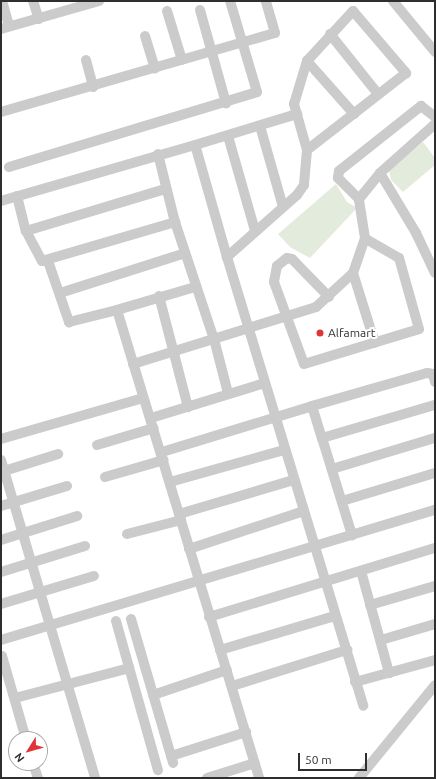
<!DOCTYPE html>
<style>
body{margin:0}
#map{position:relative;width:436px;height:779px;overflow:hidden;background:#fff;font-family:Ubuntu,sans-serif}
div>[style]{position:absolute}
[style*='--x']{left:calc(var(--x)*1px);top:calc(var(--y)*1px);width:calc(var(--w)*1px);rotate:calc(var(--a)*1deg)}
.green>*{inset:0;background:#e3ebdc}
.minor>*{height:10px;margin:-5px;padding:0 5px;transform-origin:5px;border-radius:5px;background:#cbcbcb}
.dots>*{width:11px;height:11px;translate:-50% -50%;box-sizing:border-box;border:2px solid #fff;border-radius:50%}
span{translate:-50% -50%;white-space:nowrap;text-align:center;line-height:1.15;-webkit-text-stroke:4px #fff;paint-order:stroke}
.poi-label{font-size:12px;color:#2e2e2e}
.left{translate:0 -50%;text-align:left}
.frame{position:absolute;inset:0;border:2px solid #2e2e2e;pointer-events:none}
.north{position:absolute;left:8px;top:731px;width:40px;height:40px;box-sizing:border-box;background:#fff;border:1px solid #ababab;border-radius:50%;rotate:233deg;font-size:11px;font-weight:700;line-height:16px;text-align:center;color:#2e2e2e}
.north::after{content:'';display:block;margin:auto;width:14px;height:18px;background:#df3538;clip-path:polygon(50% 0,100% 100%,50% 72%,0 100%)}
.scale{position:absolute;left:298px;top:753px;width:69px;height:18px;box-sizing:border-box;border:2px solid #2e2e2e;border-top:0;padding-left:5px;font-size:12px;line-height:14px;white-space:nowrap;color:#2e2e2e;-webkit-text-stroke:3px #fff;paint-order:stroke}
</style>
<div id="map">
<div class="green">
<div style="clip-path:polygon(423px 142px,435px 158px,435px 165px,403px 192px,391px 180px,389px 170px)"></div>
<div style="clip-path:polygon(336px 184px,347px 202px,357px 208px,310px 258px,290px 247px,278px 234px)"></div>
</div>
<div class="minor">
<div style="--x:2;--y:1;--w:26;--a:74"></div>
<div style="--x:33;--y:1;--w:19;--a:72"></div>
<div style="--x:393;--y:1;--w:66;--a:50.5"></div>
<div style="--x:200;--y:10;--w:97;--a:74.4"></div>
<div style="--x:167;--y:11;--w:51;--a:73"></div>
<div style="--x:353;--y:11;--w:82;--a:49.5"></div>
<div style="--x:406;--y:73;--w:125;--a:142.1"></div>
<div style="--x:307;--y:150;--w:48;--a:-105.8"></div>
<div style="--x:294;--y:104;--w:45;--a:-73.2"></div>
<div style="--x:307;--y:61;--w:68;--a:-47.4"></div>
<div style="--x:1;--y:29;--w:102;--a:-15.9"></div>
<div style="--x:330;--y:34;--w:77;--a:51.3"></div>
<div style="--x:145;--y:36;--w:34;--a:73"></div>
<div style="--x:86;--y:60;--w:28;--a:75"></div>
<div style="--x:307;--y:61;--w:71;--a:48.4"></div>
<div style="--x:1;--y:112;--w:285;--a:-16.1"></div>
<div style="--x:275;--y:33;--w:33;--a:-106"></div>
<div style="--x:260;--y:126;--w:84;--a:74.1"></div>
<div style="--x:228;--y:136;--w:99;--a:74.1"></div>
<div style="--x:307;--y:150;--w:35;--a:95"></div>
<div style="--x:304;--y:185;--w:12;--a:125"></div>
<div style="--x:297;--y:195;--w:94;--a:138.5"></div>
<div style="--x:227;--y:257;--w:469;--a:73.1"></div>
<div style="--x:158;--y:154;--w:70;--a:76"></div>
<div style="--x:175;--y:222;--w:123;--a:71.6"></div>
<div style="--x:214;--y:339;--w:56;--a:75.5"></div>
<div style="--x:9;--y:167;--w:259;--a:-16.8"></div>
<div style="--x:257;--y:92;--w:95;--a:-106.5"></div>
<div style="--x:380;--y:173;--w:70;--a:59"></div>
<div style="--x:416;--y:233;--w:44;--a:64.6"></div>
<div style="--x:17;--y:196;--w:36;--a:76"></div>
<div style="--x:26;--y:231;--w:34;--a:62"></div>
<div style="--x:42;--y:261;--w:139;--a:-16.3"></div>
<div style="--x:359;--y:199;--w:30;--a:-135"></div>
<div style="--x:338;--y:178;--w:7;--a:-82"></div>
<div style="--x:339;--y:171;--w:105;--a:-38.4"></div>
<div style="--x:421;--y:106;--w:18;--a:38"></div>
<div style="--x:1;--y:201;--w:202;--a:-16.1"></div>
<div style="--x:26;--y:231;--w:145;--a:-16.8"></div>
<div style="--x:227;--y:257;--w:116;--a:-105.9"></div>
<div style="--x:195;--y:145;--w:107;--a:-16.9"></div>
<div style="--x:48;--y:261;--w:65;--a:71"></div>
<div style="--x:69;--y:322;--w:49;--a:-14"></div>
<div style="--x:353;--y:273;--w:73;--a:72.6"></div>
<div style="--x:195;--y:287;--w:81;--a:163.6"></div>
<div style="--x:117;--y:310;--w:489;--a:73.1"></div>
<div style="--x:60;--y:293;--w:131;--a:-17.7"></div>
<div style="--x:159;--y:296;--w:115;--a:75.4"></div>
<div style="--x:329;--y:297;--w:53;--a:-134.2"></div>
<div style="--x:292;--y:259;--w:5;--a:-169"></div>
<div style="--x:287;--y:258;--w:13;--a:141"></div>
<div style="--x:277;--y:266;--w:16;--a:101"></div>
<div style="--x:274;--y:282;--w:87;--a:69.9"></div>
<div style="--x:304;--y:364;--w:120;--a:-16.9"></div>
<div style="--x:419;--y:329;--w:74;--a:-105.7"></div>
<div style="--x:399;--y:258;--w:39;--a:-150"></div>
<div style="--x:133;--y:364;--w:192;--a:-17.3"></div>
<div style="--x:316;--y:307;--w:50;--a:-42.6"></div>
<div style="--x:353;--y:273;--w:37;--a:-71"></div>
<div style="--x:365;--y:238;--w:39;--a:-99"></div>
<div style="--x:359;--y:199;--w:33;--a:-51"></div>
<div style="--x:380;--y:173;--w:74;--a:-41.7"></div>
<div style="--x:435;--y:382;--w:8;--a:-104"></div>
<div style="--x:433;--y:374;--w:6;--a:-171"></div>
<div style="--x:427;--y:373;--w:120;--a:164"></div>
<div style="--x:312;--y:406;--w:34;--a:73"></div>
<div style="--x:322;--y:438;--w:118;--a:-16.3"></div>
<div style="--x:151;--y:418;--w:119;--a:-17.1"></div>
<div style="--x:322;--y:438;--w:102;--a:72.8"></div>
<div style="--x:1;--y:439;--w:148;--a:-16.1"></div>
<div style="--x:97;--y:445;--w:59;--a:-16.6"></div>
<div style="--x:162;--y:452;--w:157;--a:-17"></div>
<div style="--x:1;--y:460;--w:332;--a:73.5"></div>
<div style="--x:332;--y:469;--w:108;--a:-16.8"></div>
<div style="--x:1;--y:472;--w:60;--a:-17.5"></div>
<div style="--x:105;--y:477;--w:61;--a:-16.1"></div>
<div style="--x:170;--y:482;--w:118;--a:-15.7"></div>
<div style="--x:342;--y:501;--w:97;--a:-16.8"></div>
<div style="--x:1;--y:506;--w:69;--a:-16.9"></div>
<div style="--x:179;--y:514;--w:120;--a:-16.5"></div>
<div style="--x:127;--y:534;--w:56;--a:-14.5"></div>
<div style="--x:1;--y:540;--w:80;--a:-17.5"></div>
<div style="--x:189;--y:549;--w:121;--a:-18.3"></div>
<div style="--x:361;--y:571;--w:106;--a:74.6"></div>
<div style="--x:1;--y:572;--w:88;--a:-17.2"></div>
<div style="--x:1;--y:604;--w:97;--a:-16.8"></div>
<div style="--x:370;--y:605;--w:68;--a:-16.3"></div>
<div style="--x:209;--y:617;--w:236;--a:-17"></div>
<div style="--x:131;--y:619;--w:150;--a:73.7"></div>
<div style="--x:116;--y:621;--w:155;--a:74.3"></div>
<div style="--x:1;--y:640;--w:453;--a:-16.7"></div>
<div style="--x:381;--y:640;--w:56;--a:-16.5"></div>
<div style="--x:220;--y:650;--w:120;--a:-16.5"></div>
<div style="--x:2;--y:656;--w:86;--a:73.9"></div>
<div style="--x:355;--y:682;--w:83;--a:-15.4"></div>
<div style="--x:232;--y:686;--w:121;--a:-17.4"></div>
<div style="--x:153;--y:695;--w:78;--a:-18.7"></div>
<div style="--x:15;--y:698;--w:118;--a:-14.7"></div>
<div style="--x:171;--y:756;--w:79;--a:-17.7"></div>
<div style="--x:33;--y:763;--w:16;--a:72"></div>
<div style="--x:207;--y:778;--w:50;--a:-17.4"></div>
<div style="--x:359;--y:778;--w:120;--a:-50.7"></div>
</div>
<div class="dots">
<div style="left:320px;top:333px;background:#df3538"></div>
</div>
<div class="poi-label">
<span class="left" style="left:328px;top:333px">Alfamart</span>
</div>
<div class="frame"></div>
<div class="north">N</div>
<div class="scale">50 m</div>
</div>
